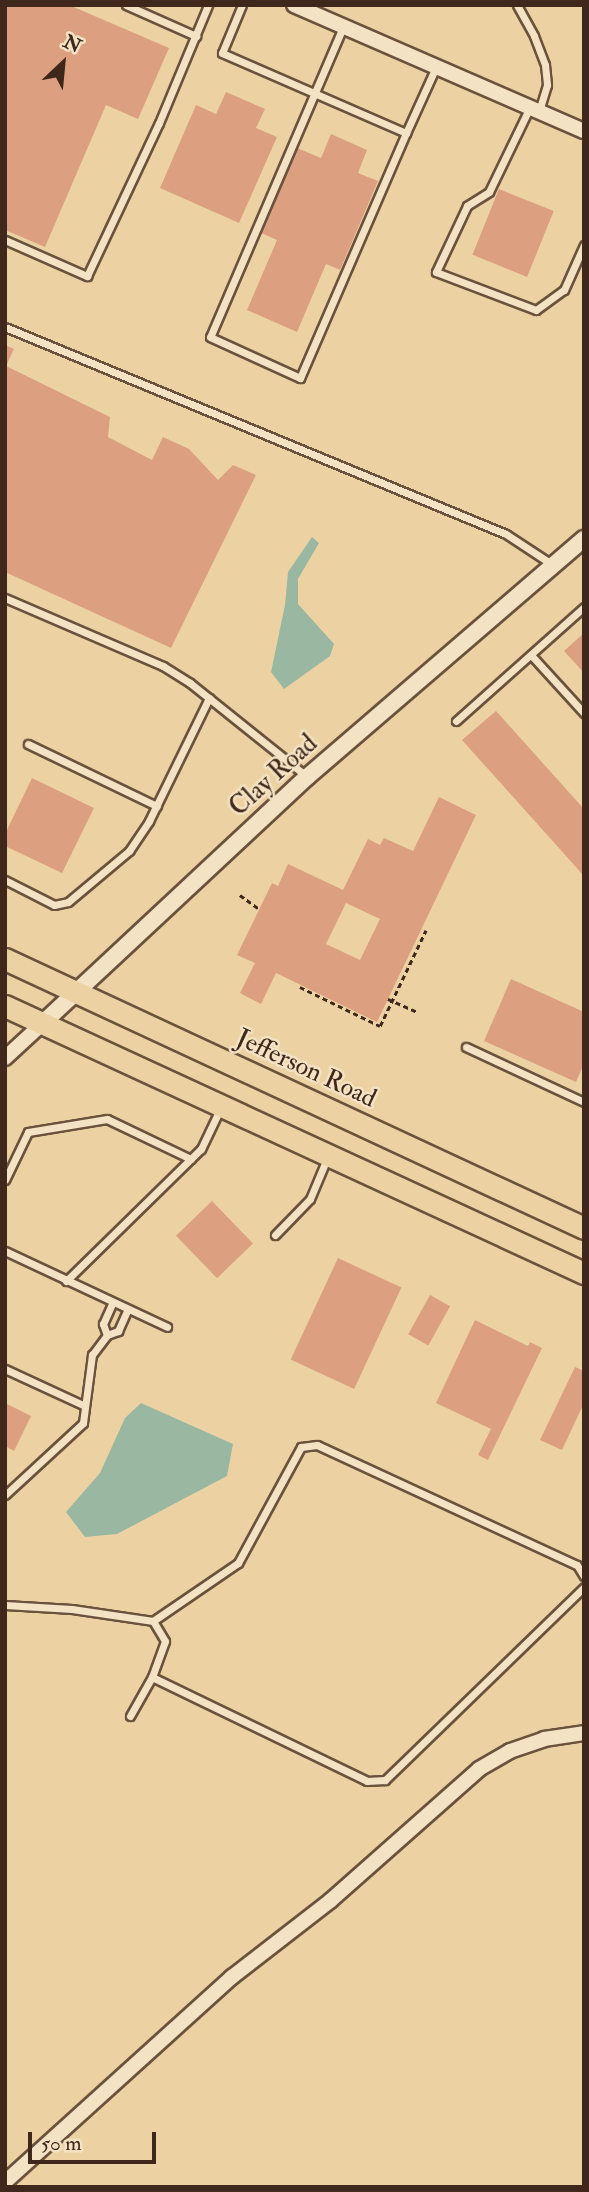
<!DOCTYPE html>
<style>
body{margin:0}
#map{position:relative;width:589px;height:2192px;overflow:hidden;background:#ecd2a2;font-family:"IM FELL Double Pica",serif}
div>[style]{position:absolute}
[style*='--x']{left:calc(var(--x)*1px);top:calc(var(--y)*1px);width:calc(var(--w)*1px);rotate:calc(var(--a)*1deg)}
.water>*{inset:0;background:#9ab8a1}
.building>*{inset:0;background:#dca080;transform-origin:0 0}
.path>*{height:2.5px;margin-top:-1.25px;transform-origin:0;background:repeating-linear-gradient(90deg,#3f271b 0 5px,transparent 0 8.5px)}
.roads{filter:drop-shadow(2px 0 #6a523d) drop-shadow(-2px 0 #6a523d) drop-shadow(0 2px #6a523d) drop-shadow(0 -2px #6a523d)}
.service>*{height:7px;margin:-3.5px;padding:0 3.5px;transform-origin:3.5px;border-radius:3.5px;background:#f3e2c3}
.minor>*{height:14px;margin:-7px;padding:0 7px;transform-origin:7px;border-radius:7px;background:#f3e2c3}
.tertiary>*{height:16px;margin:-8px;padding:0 8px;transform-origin:8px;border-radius:8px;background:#f3e2c3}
.primary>*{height:21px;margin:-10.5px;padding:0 10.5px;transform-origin:10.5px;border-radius:10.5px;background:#ecd2a2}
span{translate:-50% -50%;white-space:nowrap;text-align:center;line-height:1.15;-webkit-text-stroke:5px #f3e2c3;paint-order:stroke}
.street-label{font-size:26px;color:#3f271b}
.frame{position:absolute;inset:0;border:7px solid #3f271b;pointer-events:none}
.north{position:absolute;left:28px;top:28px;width:70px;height:70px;-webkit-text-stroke:5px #f3e2c3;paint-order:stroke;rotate:26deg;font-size:19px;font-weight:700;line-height:28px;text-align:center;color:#3f271b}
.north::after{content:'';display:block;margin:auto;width:24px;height:32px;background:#3f271b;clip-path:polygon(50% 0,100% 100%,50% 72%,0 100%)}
.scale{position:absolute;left:28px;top:2132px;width:128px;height:32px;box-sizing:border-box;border:4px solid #3f271b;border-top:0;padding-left:9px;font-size:21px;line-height:24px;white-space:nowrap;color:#3f271b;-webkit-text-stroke:5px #f3e2c3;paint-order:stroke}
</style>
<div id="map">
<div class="water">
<div style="clip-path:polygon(312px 537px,319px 543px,298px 579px,298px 604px,334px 644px,330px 656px,284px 689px,271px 672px,285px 605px,288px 572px)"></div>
<div style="clip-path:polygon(141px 1403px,233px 1444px,227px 1476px,117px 1534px,85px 1537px,66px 1512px,100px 1473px,125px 1418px)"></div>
</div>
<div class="building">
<div style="clip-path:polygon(5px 5px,69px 5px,169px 48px,138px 119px,106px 105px,45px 247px,5px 230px)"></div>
<div style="clip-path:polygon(226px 92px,265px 109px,256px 128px,277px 137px,239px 223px,160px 188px,196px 105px,216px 114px)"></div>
<div style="clip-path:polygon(331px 134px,367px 150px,358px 173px,378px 181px,340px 270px,326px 264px,297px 332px,247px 310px,277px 240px,261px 233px,297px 148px,321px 158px)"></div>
<div style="left:499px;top:189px;width:59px;height:71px;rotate:22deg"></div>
<div style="clip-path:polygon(5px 345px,14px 349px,6px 366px,110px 417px,108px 437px,152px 460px,163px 437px,189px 449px,218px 480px,233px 465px,256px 475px,171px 648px,5px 572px)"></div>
<div style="clip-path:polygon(584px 633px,584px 673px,564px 651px)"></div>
<div style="clip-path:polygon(496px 711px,584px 809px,584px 876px,462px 740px)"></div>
<div style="clip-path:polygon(32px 778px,94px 808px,62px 873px,5px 846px,5px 834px)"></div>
<div style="clip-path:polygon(evenodd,439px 797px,476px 815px,377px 1022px,276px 973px,261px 1004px,240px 993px,255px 963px,237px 955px,272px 883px,278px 886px,288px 864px,343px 890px,368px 839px,380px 845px,384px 838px,413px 851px,439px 797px,346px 903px,380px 919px,360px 960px,326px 944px,346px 903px)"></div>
<div style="clip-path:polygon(511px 979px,584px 1012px,584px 1064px,576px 1082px,484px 1041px)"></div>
<div style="left:212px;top:1201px;width:59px;height:50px;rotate:46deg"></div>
<div style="left:338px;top:1258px;width:70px;height:112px;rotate:25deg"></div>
<div style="left:430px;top:1295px;width:23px;height:45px;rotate:29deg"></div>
<div style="clip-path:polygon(475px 1320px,528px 1346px,530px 1342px,542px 1348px,488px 1460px,478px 1455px,491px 1429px,436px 1403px)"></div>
<div style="clip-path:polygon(575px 1367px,584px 1371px,584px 1403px,562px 1450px,540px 1440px)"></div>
<div style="clip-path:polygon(5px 1403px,31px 1416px,14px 1451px,5px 1446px)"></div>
</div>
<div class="path">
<div style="--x:240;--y:895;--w:24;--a:36"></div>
<div style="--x:300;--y:987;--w:89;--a:26"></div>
<div style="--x:380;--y:1026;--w:106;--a:-64.4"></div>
<div style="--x:388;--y:999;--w:32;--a:24"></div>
</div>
<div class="roads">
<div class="service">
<div style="--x:126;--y:5;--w:77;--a:23.9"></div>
<div style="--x:242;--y:5;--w:52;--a:112.6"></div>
<div style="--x:222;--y:53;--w:201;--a:23.5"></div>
<div style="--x:406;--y:133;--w:72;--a:-65.6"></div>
<div style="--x:517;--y:5;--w:35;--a:61"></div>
<div style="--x:534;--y:36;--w:31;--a:69"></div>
<div style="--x:545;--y:65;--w:20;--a:84"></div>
<div style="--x:547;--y:85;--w:27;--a:107"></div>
<div style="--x:343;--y:27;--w:337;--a:113.2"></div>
<div style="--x:210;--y:337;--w:99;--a:24.5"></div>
<div style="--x:300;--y:378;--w:267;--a:-66.6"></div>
<div style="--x:530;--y:107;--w:94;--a:115.8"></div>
<div style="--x:489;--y:192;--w:26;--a:148"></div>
<div style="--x:467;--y:206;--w:73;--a:115.2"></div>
<div style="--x:436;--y:272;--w:107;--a:20.8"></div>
<div style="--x:536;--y:310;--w:34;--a:-36"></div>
<div style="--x:564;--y:290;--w:49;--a:-66"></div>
<div style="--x:5;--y:240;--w:90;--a:23.7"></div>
<div style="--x:87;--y:276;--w:169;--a:-64.8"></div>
<div style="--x:159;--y:123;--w:128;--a:-67.4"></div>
<div style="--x:5;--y:327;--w:542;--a:22.45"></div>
<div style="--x:506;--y:534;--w:56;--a:33.4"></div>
<div style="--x:5;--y:598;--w:172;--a:23.3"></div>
<div style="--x:163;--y:666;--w:32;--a:32"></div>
<div style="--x:190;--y:683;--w:149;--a:38.7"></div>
<div style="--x:531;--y:655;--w:79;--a:47.6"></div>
<div style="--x:456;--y:721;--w:171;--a:-41.7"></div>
<div style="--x:28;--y:744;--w:143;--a:25.7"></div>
<div style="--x:5;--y:880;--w:55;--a:27"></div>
<div style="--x:54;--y:905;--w:14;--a:-12"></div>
<div style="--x:68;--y:902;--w:80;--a:-39.9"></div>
<div style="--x:129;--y:851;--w:36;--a:-56"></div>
<div style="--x:149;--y:821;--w:137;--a:-64"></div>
<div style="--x:466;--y:1047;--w:130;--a:25"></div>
<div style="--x:5;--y:1180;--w:53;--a:-64.4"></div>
<div style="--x:28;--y:1132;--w:80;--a:-9.3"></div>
<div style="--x:107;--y:1119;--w:93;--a:25.5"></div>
<div style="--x:275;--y:1235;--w:50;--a:-45.8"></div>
<div style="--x:310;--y:1199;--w:47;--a:-67.3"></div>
<div style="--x:5;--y:1251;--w:179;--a:25.1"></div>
<div style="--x:66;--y:1281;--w:189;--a:-44.4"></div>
<div style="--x:201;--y:1149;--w:47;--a:-64.5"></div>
<div style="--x:107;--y:1335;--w:12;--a:-20"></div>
<div style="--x:118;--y:1331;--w:24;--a:-66"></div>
<div style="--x:5;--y:1369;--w:88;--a:24.8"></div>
<div style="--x:5;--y:1495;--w:106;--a:-42.7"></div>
<div style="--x:83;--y:1423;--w:69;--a:-82.5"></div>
<div style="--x:92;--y:1355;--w:25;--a:-53"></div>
<div style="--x:107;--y:1335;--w:12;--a:-110"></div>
<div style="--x:103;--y:1324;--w:24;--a:-66"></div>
<div style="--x:5;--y:1605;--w:67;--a:3.4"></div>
<div style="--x:72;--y:1609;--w:82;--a:8.4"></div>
<div style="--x:153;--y:1621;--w:103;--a:-34.3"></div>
<div style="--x:238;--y:1563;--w:132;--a:-61.5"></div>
<div style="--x:301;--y:1447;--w:16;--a:-7"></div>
<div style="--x:317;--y:1445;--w:286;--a:24.8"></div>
<div style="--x:577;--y:1565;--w:13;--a:58"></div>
<div style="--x:152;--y:1677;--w:38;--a:-70"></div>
<div style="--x:165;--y:1641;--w:23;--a:-121"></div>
<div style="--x:130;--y:1716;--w:45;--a:-60.6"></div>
<div style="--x:152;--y:1677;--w:239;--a:25.8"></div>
<div style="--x:367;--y:1781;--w:18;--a:-3"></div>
<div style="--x:385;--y:1780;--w:277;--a:-44.1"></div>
</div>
<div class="minor">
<div style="--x:294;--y:5;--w:316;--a:23.5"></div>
<div style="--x:5;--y:1058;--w:50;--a:-42.6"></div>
<div style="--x:5;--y:2182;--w:306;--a:-42.1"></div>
<div style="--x:232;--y:1977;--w:124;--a:-37.8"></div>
<div style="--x:330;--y:1901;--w:199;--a:-41.5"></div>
<div style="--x:479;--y:1769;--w:36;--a:-30"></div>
<div style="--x:510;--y:1751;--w:36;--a:-19"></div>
<div style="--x:544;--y:1739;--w:40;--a:-8.5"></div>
</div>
<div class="tertiary">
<div style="--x:42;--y:1024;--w:362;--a:-43"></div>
<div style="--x:307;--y:777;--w:365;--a:-40.7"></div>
</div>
<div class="primary">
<div style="--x:5;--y:959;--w:638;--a:24.92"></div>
<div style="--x:5;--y:1006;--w:638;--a:24.76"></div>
</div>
</div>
<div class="street-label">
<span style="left:274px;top:776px;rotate:-42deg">Clay Road</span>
<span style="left:306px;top:1069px;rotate:25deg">Jefferson Road</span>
</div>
<div class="frame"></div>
<div class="north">N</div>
<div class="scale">50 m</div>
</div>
